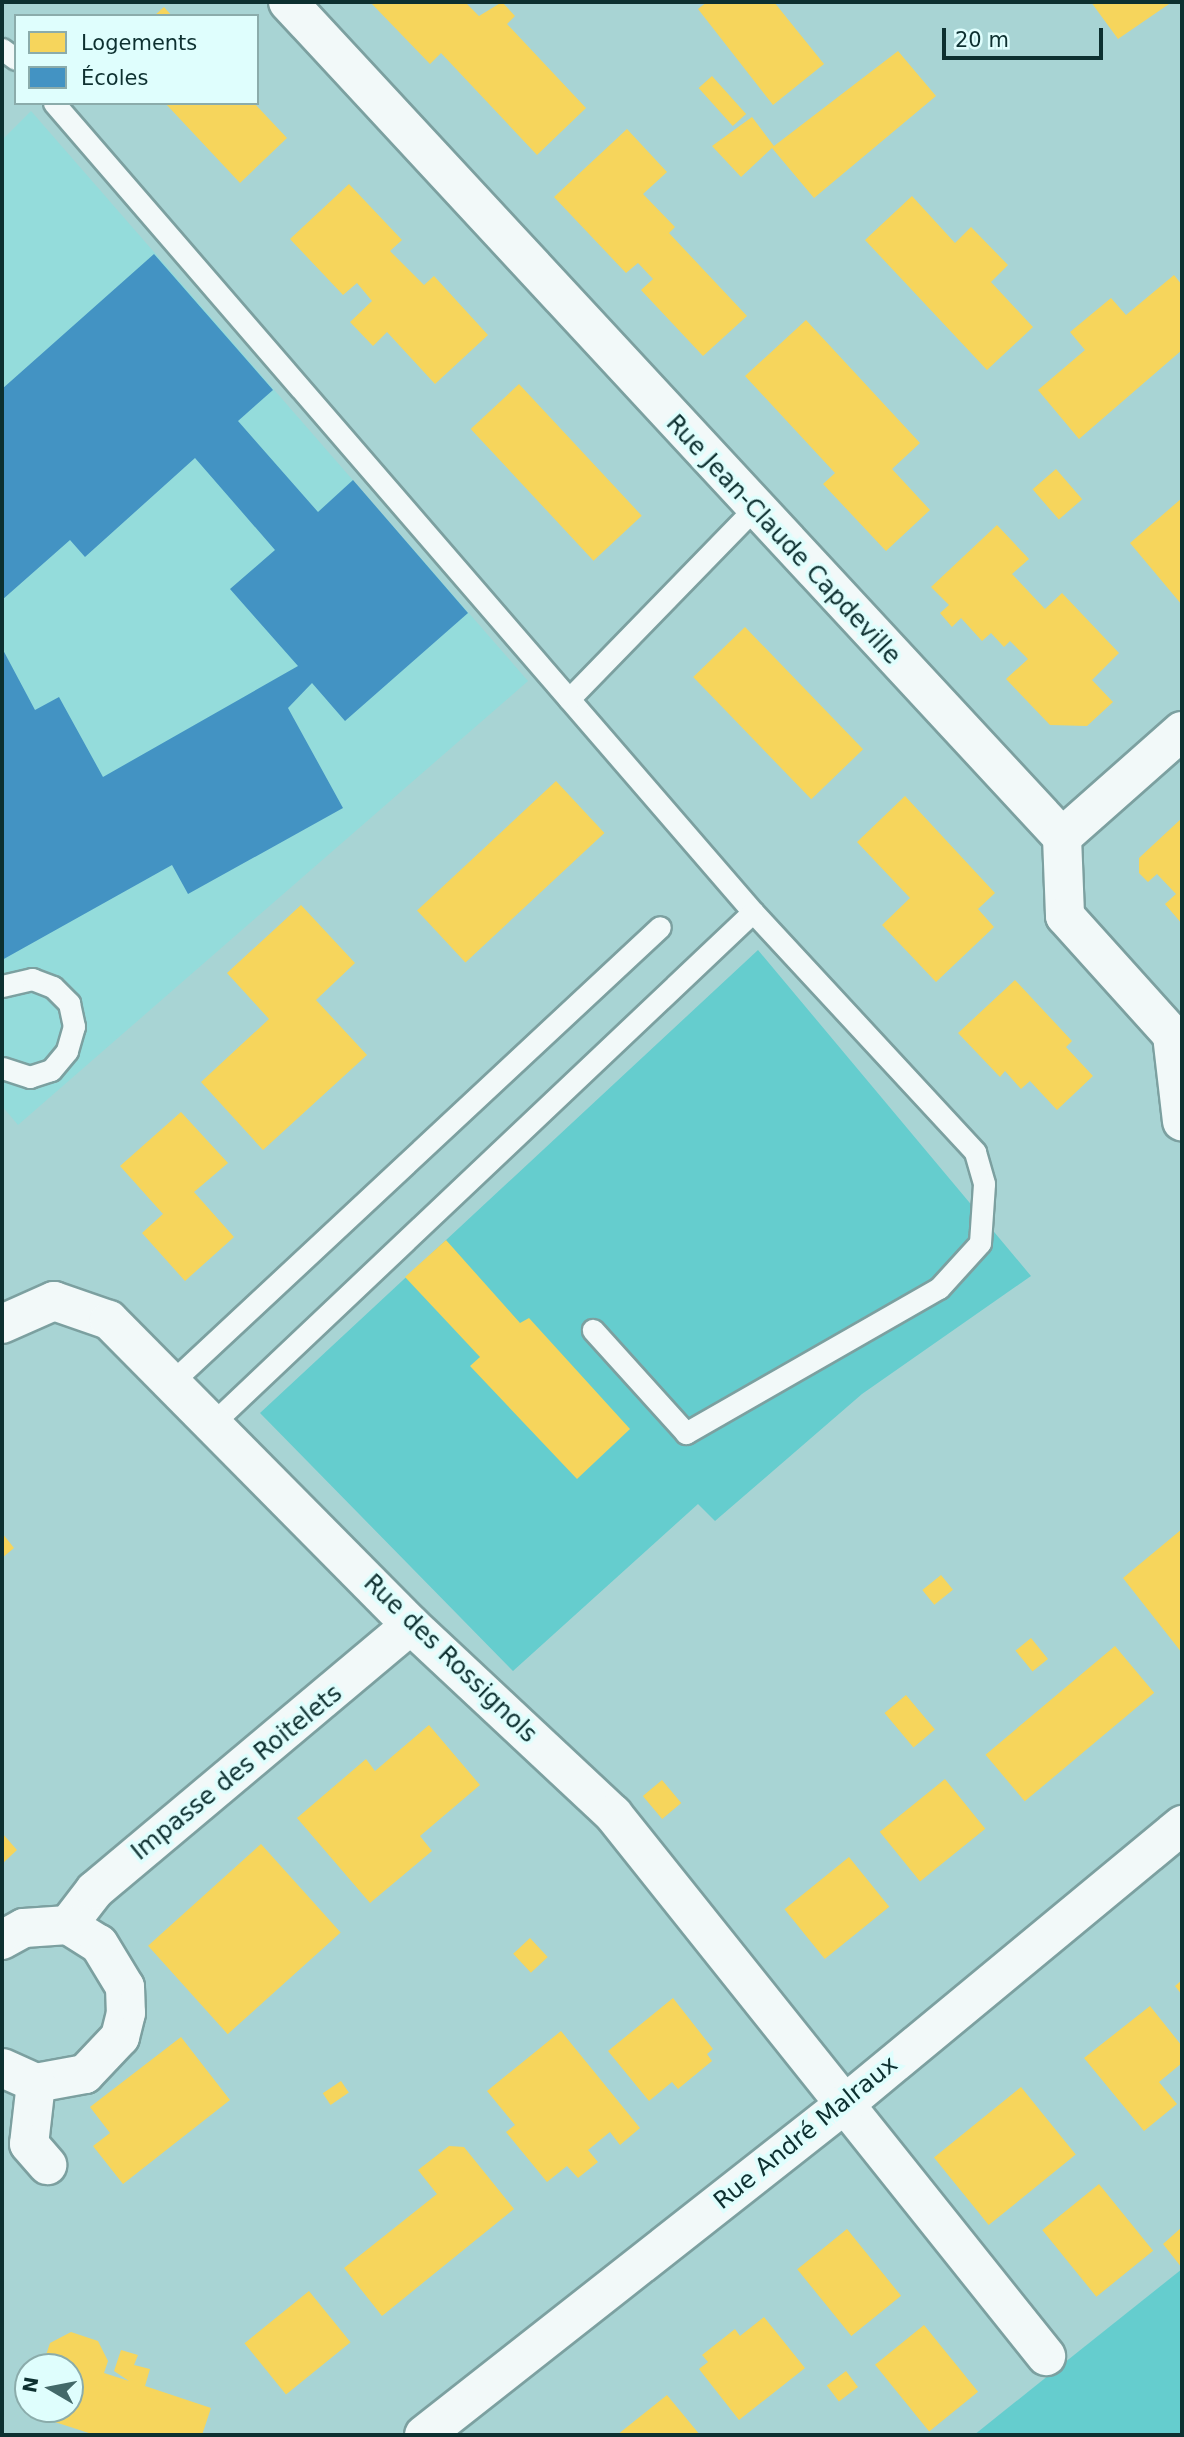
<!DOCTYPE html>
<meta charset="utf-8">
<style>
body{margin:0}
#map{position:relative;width:1184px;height:2437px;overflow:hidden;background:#a8d4d4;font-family:"DejaVu Sans",sans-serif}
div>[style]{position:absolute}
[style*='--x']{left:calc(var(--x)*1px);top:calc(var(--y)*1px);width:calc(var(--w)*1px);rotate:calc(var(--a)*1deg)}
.built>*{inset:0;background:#94dcdb}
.green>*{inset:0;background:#65cdce}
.homes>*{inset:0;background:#f6d55c;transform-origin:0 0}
.schools>*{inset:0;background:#4393c3}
.roads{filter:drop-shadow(2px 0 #7ca0a0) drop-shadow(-2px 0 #7ca0a0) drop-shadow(0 2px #7ca0a0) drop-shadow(0 -2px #7ca0a0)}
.service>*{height:21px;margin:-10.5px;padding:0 10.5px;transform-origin:10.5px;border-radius:10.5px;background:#f2f9f9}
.minor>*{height:38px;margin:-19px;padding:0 19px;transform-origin:19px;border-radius:19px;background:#f2f9f9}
span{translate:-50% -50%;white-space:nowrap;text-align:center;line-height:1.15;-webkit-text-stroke:7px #dffefd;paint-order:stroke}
.street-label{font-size:24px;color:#0d3030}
.frame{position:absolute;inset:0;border:4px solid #0d3030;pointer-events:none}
.legend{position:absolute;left:14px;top:14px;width:245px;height:91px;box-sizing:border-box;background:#dffefd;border:2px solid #8bacab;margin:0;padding:9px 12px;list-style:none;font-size:21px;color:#0d3030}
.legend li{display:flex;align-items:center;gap:14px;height:35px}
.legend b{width:35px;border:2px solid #8bacab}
.north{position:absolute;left:14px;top:2353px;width:70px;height:70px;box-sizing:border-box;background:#dffefd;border:2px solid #8bacab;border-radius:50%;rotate:280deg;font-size:19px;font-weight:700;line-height:28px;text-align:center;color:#0d3030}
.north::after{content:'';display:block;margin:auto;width:24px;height:32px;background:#436969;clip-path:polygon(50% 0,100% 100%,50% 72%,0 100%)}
.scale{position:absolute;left:942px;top:28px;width:161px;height:32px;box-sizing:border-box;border:4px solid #0d3030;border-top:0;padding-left:9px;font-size:21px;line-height:24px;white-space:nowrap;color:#0d3030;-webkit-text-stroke:5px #dffefd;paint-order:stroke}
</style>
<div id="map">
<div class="built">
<div style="clip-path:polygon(31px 111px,528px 681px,18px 1125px,2px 1106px,2px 140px)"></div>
</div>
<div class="green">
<div style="clip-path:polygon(758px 950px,1031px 1276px,862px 1394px,715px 1521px,698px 1504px,513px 1671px,260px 1413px)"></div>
<div style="clip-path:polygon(1182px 2269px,1182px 2435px,974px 2435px,1059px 2367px)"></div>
</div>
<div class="homes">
<div style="clip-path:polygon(465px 2px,479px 16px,502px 2px,515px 16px,507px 24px,586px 108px,537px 155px,441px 53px,430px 64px,372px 4px)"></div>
<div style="clip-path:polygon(707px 2px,774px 2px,824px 64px,773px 105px,698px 9px)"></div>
<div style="clip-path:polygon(1091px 2px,1172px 2px,1118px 39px)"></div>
<div style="clip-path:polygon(164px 7px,172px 16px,154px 16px)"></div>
<div style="clip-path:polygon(898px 51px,936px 96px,814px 198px,772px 148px,741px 177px,712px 146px,752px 117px,774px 146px)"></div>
<div style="left:712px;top:76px;width:51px;height:18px;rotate:48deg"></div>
<div style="clip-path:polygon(165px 103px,254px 103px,287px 138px,240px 183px)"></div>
<div style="clip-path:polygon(627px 129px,667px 172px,643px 194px,675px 227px,669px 233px,747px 316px,703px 356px,641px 290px,653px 279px,638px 263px,626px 273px,554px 197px)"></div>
<div style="clip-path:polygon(349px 184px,402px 240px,390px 251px,424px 285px,434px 276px,488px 335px,435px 384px,387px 332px,373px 346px,350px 322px,372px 301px,357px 283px,343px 295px,290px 239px)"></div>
<div style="clip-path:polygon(912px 196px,955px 243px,971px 227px,1008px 265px,991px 282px,1033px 327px,987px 370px,865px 240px)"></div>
<div style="clip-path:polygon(1174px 275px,1182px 285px,1182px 350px,1079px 439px,1038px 390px,1085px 350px,1070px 332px,1111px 298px,1126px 315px)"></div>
<div style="clip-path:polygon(806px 320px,920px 443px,892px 469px,930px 510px,886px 551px,823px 484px,835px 473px,745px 376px)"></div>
<div style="left:519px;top:384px;width:180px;height:66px;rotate:47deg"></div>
<div style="left:1056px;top:469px;width:40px;height:31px;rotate:49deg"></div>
<div style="clip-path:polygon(1182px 498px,1182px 605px,1130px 543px)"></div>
<div style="clip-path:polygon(997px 525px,1029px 559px,1012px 574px,1045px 609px,1062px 593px,1119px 653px,1092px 680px,1113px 702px,1087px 726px,1050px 725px,1006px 679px,1028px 659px,1010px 641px,1004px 647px,991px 633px,982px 641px,961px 618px,952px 627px,940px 613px,949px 605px,931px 587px)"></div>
<div style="left:745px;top:627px;width:170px;height:72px;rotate:46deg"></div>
<div style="left:556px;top:781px;width:71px;height:190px;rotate:47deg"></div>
<div style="clip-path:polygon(905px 796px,995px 893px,978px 909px,994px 927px,936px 982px,882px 925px,910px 898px,857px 842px)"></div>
<div style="clip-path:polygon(1182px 818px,1182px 924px,1165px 904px,1176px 894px,1157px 874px,1148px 882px,1139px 873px,1139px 858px)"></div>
<div style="clip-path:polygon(301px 905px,355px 963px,316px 1000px,367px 1055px,263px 1150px,201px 1082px,269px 1019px,227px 973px)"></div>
<div style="clip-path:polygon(1015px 980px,1072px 1041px,1066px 1047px,1093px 1076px,1057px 1110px,1030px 1081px,1021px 1089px,1005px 1071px,1000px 1077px,958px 1033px)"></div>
<div style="clip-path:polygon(181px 1112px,228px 1163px,194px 1192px,234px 1237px,185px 1281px,142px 1233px,163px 1214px,120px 1166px)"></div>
<div style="clip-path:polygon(446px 1240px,520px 1323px,529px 1318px,630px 1429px,577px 1479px,470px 1366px,480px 1357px,405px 1277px)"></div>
<div style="clip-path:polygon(1182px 1529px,1182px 1653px,1123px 1578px)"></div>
<div style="clip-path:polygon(2px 1533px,14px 1548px,2px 1558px)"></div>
<div style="left:941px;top:1575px;width:19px;height:24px;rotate:51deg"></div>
<div style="left:1031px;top:1638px;width:27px;height:20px;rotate:51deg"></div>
<div style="left:1115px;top:1646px;width:61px;height:169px;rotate:50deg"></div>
<div style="left:906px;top:1695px;width:45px;height:28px;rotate:50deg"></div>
<div style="clip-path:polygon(429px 1725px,480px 1785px,420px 1836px,432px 1851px,370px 1903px,297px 1818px,366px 1759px,375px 1771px)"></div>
<div style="left:945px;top:1779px;width:64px;height:84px;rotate:51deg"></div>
<div style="left:662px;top:1780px;width:30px;height:25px;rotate:50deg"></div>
<div style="clip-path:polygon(2px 1833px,17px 1850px,2px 1864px)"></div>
<div style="left:261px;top:1844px;width:119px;height:152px;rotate:48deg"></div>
<div style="left:849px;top:1857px;width:64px;height:83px;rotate:51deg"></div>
<div style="left:530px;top:1938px;width:26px;height:23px;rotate:47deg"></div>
<div style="clip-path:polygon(1182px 1980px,1182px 1995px,1175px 1986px)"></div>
<div style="clip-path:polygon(673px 1998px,713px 2049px,707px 2054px,712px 2061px,678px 2089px,672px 2082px,649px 2101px,608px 2051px)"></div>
<div style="clip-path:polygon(1150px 2006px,1182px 2046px,1182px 2063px,1159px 2082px,1177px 2104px,1144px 2131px,1084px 2058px)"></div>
<div style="clip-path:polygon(561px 2031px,640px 2128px,620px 2145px,610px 2132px,588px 2150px,598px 2162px,578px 2178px,567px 2166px,547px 2182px,506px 2132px,515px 2125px,487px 2091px)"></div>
<div style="clip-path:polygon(181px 2037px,230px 2100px,123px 2184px,93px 2146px,110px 2133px,90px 2107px)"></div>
<div style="left:341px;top:2081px;width:14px;height:22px;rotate:56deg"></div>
<div style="left:1021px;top:2087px;width:87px;height:112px;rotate:51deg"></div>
<div style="clip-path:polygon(449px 2146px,464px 2147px,514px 2209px,382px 2316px,344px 2268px,437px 2194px,418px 2170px)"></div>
<div style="left:1099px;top:2184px;width:86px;height:73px;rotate:51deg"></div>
<div style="clip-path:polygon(1182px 2227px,1182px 2268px,1163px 2244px)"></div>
<div style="left:847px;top:2229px;width:86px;height:64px;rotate:51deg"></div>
<div style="left:309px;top:2291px;width:66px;height:83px;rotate:51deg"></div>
<div style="clip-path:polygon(764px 2317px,805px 2368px,739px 2420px,699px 2369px,708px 2362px,702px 2355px,735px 2329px,740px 2336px)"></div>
<div style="left:924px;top:2325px;width:86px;height:63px;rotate:51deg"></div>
<div style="clip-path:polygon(71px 2332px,98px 2341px,108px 2361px,104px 2373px,129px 2381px,114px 2371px,121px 2350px,138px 2355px,134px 2365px,150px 2369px,145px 2386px,211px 2408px,202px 2435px,95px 2435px,27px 2413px,70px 2409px,70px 2367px,42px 2367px,50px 2343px)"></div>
<div style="left:846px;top:2371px;width:20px;height:24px;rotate:53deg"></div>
<div style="clip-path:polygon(667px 2395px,700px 2435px,617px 2435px)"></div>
</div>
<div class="schools">
<div style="clip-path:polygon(154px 254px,273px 390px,238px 421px,318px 512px,353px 480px,468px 613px,345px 721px,312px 683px,288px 708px,343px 808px,188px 894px,172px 865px,2px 960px,2px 648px,35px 710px,59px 697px,103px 777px,298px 666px,230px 589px,275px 550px,195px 458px,85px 557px,70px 540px,2px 600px,2px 389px)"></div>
</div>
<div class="roads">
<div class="service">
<div style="--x:2;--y:49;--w:17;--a:36"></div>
<div style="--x:54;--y:103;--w:1069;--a:49.17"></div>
<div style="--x:753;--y:912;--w:327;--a:47.2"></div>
<div style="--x:975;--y:1152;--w:33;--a:74"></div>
<div style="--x:984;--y:1184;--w:59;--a:93.9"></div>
<div style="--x:980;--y:1243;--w:61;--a:132.3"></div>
<div style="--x:939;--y:1288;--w:292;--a:150.2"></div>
<div style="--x:686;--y:1433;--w:139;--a:-132.1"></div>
<div style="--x:569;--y:699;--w:264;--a:-45.8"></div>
<div style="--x:2;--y:986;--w:31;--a:-13"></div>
<div style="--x:32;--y:979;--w:22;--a:21"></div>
<div style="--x:53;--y:987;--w:23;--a:45"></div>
<div style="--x:69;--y:1003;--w:24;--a:78"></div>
<div style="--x:74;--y:1026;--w:26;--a:106"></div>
<div style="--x:67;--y:1051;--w:25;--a:130"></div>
<div style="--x:51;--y:1070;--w:22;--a:162"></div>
<div style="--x:30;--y:1077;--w:29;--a:-162"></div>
<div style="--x:174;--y:1380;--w:664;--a:-42.99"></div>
<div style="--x:214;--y:1422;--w:742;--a:-43.42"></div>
</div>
<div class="minor">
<div style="--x:288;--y:2;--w:1139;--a:47.17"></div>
<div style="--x:1062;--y:837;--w:79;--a:87.8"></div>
<div style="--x:1065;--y:916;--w:160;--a:48"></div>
<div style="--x:1172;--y:1035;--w:87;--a:83.4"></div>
<div style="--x:1062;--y:837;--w:160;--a:-41.5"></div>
<div style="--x:2;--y:1324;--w:57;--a:-23.9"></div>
<div style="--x:54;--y:1301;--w:58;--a:19.1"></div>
<div style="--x:109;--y:1320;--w:429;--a:45.3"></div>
<div style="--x:411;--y:1625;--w:277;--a:43.1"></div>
<div style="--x:613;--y:1814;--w:694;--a:51.38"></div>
<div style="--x:68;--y:1925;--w:44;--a:-52.4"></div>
<div style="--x:95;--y:1890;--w:412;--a:-40"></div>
<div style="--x:2;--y:1940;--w:25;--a:-29"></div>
<div style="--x:24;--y:1928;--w:44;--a:-3.9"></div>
<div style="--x:68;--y:1925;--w:36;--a:32"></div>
<div style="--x:99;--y:1944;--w:50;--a:58.8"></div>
<div style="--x:125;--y:1987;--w:26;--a:88"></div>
<div style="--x:126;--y:2013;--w:25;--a:104"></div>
<div style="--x:120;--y:2037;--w:51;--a:133.4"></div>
<div style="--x:85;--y:2074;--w:50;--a:169.6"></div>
<div style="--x:36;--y:2083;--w:37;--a:-156"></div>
<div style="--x:36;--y:2083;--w:61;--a:96.5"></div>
<div style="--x:29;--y:2144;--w:28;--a:49"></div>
<div style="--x:424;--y:2435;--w:536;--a:-38.18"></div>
<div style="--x:845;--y:2104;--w:438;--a:-39.6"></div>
</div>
</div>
<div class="street-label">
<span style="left:783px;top:540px;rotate:47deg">Rue Jean-Claude Capdeville</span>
<span style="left:450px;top:1659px;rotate:44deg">Rue des Rossignols</span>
<span style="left:237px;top:1773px;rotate:-39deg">Impasse des Roitelets</span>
<span style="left:806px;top:2133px;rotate:-39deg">Rue André Malraux</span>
</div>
<div class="frame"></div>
<ul class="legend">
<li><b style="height:19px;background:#f6d55c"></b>Logements</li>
<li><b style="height:19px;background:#4393c3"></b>Écoles</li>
</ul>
<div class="north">N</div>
<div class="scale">20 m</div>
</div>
